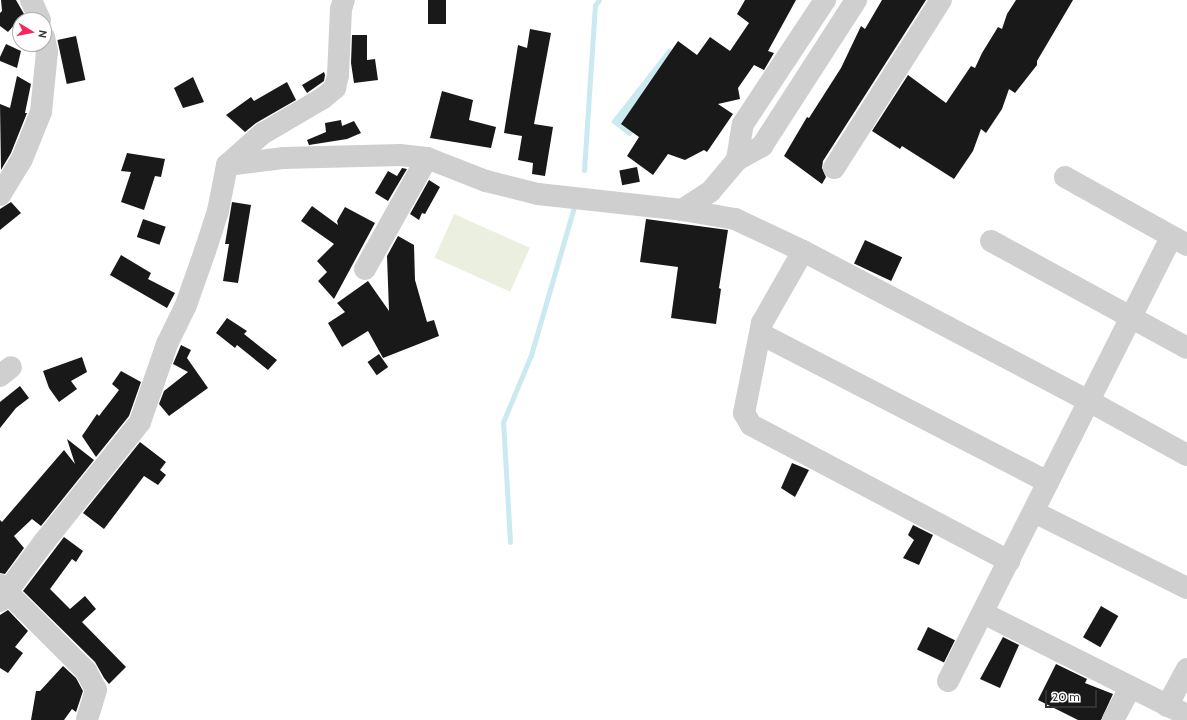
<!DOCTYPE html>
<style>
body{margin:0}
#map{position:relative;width:1187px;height:720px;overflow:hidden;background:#fff;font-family:Cabin,sans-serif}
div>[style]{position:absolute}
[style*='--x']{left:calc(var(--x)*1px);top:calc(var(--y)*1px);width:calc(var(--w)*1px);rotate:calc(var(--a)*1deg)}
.green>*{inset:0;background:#ebefdf;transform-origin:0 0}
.water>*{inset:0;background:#cae9f0;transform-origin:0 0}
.stream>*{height:5px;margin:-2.5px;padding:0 2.5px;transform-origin:2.5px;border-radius:2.5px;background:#cae9f0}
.building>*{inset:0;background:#191919;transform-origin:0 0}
.minor>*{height:22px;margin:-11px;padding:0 11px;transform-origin:11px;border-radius:11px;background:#cfcfcf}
span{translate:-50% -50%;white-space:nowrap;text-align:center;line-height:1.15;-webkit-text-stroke:4px #fff;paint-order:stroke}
.north{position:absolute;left:12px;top:12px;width:40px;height:40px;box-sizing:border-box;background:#fff;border:1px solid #adadad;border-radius:50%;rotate:100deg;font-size:11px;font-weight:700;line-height:16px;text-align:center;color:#323232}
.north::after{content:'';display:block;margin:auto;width:14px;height:18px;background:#f6265c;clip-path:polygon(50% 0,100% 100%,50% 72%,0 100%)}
.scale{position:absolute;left:1045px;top:690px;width:52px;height:18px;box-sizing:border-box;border:2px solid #323232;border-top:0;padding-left:5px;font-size:12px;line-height:14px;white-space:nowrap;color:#323232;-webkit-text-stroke:3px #fff;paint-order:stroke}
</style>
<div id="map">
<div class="green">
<div style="left:454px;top:214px;width:83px;height:48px;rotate:24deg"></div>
</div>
<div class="water">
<div style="left:669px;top:48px;width:24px;height:94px;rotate:38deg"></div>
</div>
<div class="stream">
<div style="--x:584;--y:170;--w:165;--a:-86.2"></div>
<div style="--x:595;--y:5;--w:6;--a:-51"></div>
<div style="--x:510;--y:542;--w:120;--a:-93.3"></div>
<div style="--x:503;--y:422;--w:73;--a:-67.3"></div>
<div style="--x:531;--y:355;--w:157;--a:-73.8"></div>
</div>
<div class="building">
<div style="clip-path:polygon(1px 0,16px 0,24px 14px,8px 32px,0 26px,0 13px,2px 11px)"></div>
<div style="left:428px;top:0;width:18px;height:24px"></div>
<div style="clip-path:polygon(745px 0,796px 0,768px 51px,774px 53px,764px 70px,754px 65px,738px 88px,740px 99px,718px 104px,733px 114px,707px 152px,704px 150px,685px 160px,668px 154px,653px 175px,627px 156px,639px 137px,621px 124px,678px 41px,697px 55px,710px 37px,730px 51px,749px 23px,737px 14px)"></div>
<div style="clip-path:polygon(882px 0,926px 0,823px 161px,822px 168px,826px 177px,822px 184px,784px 156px,807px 117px,809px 118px,841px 68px,861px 26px,865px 29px)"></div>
<div style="clip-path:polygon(1016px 0,1073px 0,1037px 61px,1037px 65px,1015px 93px,1009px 89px,1002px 109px,986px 133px,981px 129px,973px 151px,954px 179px,902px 146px,900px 149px,872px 131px,908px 75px,946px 103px,971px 66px,975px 68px,982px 53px,998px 27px,1002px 29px,1007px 14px)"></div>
<div style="clip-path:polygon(530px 29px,551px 33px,534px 124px,553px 127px,545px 176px,532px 174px,533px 163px,518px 160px,522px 136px,504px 133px,518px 45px,527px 48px)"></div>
<div style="clip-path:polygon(352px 35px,367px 35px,367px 60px,375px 59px,378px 80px,354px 83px,351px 63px)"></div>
<div style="left:76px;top:36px;width:45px;height:19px;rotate:78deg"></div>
<div style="clip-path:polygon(6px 44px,21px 51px,17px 68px,0 61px,0 57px)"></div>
<div style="clip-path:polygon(324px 72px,325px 75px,324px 81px,307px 93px,302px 85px)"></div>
<div style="clip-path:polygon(17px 76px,31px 84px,25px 113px,27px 113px,11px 153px,1px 170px,0 104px,10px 108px)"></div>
<div style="clip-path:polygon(193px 77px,204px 102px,183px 108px,174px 88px)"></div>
<div style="clip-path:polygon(287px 82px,296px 100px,256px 123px,245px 132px,226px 115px,251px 97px,254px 101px)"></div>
<div style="clip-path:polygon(442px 91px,473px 100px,469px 120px,496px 127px,491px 148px,430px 138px)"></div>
<div style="clip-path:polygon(341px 120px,342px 126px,354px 121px,361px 133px,347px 139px,309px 145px,307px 140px,326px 132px,325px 123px)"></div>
<div style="clip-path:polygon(127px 153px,165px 159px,161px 177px,155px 176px,144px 210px,121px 202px,131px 172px,121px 171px)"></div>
<div style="left:637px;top:167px;width:15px;height:18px;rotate:79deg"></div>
<div style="clip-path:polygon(402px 168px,407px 169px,388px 201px,375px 193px,388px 171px,397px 176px)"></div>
<div style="clip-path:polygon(429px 180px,440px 187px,425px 214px,422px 213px,419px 220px,410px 214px)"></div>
<div style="clip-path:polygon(11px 202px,21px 213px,0 230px,0 209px)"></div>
<div style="clip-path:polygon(232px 202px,251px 205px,238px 283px,223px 281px,229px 244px,225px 244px)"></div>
<div style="clip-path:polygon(312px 206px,338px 225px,337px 221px,345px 207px,375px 223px,334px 299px,318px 281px,327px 272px,317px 261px,334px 244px,301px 221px)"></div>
<div style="left:143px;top:219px;width:24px;height:19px;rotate:19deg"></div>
<div style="clip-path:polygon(646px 219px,728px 230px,719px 288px,721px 289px,716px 324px,671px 318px,678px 267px,640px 262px)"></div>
<div style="clip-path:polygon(398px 236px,414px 245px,415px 280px,427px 322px,434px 320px,439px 336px,383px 358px,368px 331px,342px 347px,328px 323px,345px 312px,337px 303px,368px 281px,389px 311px,387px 256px)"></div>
<div style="left:865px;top:240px;width:41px;height:26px;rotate:25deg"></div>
<div style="clip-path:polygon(121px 255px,151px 273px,148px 279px,175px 293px,167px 308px,110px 275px)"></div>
<div style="clip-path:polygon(227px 318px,247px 331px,244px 334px,277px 360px,268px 370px,237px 345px,235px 348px,216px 333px)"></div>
<div style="clip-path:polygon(181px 345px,191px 350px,187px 358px,208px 388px,169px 416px,159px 404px,164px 391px,188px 372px,173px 364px)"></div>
<div style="left:379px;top:354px;width:16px;height:14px;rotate:55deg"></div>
<div style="clip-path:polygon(82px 357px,87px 372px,71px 381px,77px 389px,59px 402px,49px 388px,43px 371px)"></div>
<div style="clip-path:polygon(121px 371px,141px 382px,129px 416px,96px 457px,82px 436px,97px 414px,99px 416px,119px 390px,112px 384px)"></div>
<div style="clip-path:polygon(20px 386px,29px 398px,16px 408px,0 428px,0 402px)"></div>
<div style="clip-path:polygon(67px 439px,94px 460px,41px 526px,32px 519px,14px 536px,24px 548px,5px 574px,0 573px,0 520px,2px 522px,64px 450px,75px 464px)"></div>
<div style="clip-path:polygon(140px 442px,166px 462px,160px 470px,166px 475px,158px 485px,144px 476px,104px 529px,83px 513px)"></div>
<div style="clip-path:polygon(792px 463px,809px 470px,795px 497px,781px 488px)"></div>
<div style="clip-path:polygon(913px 525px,933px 535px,919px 565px,903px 558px,914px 540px,908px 535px)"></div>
<div style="clip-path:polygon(64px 537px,83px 551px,76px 562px,72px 559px,50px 589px,70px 609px,85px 596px,96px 609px,82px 622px,126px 667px,109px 684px,104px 678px,95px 662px,23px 591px)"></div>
<div style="left:1101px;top:606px;width:20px;height:36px;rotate:30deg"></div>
<div style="clip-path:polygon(8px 610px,28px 631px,15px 647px,23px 653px,8px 673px,0 668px,0 615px)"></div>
<div style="left:928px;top:627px;width:30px;height:25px;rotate:26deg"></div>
<div style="clip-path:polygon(1003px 637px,1019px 645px,1000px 688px,980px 679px)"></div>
<div style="clip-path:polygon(1056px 664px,1087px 679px,1085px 683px,1113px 694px,1101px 720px,1078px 720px,1038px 700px)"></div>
<div style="clip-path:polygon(63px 666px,76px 678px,83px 691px,76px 712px,72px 709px,64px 720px,31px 720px,36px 691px,40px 691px)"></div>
</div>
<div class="minor">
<div style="--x:31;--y:0;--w:22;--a:66"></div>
<div style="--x:737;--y:160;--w:36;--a:-81"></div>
<div style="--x:743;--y:124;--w:149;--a:-56.5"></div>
<div style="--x:227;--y:165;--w:56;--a:-7.1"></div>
<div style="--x:283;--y:158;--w:117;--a:-1.5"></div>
<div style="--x:400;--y:155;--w:27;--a:6"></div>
<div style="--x:427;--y:158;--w:63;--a:21.3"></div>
<div style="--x:486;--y:181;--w:54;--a:14"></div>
<div style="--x:538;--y:194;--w:145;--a:6.3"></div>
<div style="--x:682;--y:210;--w:54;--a:9.6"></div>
<div style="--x:735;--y:219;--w:75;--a:25.2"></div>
<div style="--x:803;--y:251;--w:323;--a:27.7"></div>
<div style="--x:1089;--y:401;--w:112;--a:28.9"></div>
<div style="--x:834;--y:168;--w:199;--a:-57.5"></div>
<div style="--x:1065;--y:177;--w:140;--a:29.1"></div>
<div style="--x:0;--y:195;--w:42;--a:-58.6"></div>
<div style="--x:22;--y:159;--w:51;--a:-68"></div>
<div style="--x:41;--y:112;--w:60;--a:-84.3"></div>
<div style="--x:47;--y:52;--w:15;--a:-101"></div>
<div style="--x:682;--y:210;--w:33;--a:-33"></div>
<div style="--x:710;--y:192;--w:42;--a:-49.8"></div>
<div style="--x:737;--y:160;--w:29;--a:-29"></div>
<div style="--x:762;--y:146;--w:174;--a:-57.2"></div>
<div style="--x:991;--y:241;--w:223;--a:28.6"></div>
<div style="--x:803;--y:251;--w:83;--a:119.7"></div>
<div style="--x:762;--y:323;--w:92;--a:101.3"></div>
<div style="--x:744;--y:413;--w:14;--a:60"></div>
<div style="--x:751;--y:425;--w:292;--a:27.8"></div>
<div style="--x:365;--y:269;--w:127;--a:-60.8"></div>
<div style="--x:761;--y:334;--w:323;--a:27.3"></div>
<div style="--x:0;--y:376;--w:14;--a:-39"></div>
<div style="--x:1034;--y:512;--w:171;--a:26.4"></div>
<div style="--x:0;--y:585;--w:122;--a:45"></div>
<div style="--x:86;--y:671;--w:21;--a:62"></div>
<div style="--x:96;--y:690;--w:31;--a:107"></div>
<div style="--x:0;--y:601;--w:74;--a:-53.3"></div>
<div style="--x:44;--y:542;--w:154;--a:-51.3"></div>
<div style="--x:140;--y:422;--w:83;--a:-70.9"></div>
<div style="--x:167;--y:344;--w:43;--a:-64"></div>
<div style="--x:186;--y:305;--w:57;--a:-70.6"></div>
<div style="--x:205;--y:251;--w:42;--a:-72"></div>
<div style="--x:218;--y:211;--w:47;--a:-78.9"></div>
<div style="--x:227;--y:165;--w:47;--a:-41.5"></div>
<div style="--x:262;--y:134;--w:71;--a:-30.5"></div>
<div style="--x:323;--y:98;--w:16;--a:-40"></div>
<div style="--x:335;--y:88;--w:13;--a:-77"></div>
<div style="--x:338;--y:75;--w:66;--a:-87.4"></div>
<div style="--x:341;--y:9;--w:9;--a:-72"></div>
<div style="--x:983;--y:613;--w:228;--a:26.6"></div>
<div style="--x:948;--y:681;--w:497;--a:-63.3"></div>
<div style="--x:1167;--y:706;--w:42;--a:-61.6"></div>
<div style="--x:1113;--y:720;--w:36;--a:-62"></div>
</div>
<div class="north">N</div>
<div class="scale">20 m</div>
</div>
